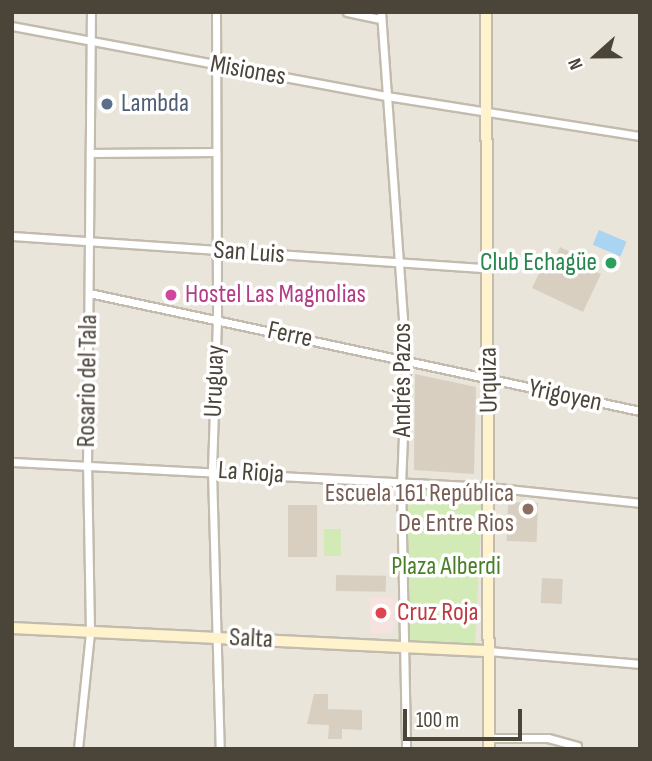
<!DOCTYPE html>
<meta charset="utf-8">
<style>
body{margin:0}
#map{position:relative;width:652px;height:761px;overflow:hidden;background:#f6f3ec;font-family:"Sofia Sans Condensed",sans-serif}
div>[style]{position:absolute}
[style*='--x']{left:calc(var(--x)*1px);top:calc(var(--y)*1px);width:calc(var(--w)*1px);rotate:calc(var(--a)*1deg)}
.residential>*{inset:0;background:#eae5da;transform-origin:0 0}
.medical>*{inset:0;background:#f6e3e0}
.green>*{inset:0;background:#d2eab5;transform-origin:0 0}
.water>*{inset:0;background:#a9d4f2;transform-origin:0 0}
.building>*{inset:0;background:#d8cfc1;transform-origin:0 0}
.roads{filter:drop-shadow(2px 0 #c2bbae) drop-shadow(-2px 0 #c2bbae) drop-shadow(0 2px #c2bbae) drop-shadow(0 -2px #c2bbae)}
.street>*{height:7px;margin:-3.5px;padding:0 3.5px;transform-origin:3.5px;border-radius:3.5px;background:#fff}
.secondary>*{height:10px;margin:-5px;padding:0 5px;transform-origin:5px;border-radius:5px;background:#fff3cd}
.dots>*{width:19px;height:19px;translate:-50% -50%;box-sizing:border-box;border:4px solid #fff;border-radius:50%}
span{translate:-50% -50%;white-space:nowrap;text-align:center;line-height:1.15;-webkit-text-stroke:7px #fff;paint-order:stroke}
.street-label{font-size:26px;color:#4b4439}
.service-label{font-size:26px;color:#4e5e75}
.left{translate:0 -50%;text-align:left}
.leisure-label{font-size:26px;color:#27864d}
.right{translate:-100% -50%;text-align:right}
.hotel-label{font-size:26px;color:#b23c85}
.education-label{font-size:26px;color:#785e54}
.park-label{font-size:26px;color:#4a7f2a}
.health-label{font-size:26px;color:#be3a42}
.frame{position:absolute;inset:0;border:14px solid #4b4439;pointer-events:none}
.north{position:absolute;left:561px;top:21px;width:70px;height:70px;-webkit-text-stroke:5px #fff;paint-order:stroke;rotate:249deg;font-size:19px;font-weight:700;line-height:28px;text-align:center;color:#4b4439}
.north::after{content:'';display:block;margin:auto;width:24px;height:32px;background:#4b4439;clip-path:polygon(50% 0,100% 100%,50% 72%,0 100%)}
.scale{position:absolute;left:403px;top:709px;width:119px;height:32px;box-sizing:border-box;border:4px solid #4b4439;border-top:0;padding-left:9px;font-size:21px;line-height:24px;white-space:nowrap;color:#4b4439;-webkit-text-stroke:5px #fff;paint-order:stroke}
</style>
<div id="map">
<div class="residential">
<div style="left:12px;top:12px;width:628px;height:737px"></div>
</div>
<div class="medical">
<div style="clip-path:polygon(370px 598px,393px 598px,393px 629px,388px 633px,370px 633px)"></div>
</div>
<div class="green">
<div style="left:406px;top:488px;width:77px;height:155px;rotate:3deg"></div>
<div style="left:324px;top:529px;width:17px;height:27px"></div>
</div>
<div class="water">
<div style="left:599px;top:230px;width:30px;height:16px;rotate:23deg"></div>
</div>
<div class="building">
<div style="clip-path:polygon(560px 247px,592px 262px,589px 269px,601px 274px,583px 312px,532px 288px,546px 259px,553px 263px)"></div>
<div style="clip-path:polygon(415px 374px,476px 387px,474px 474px,414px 470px)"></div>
<div style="left:508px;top:502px;width:30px;height:39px;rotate:2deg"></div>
<div style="left:288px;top:505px;width:29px;height:52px"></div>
<div style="left:336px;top:575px;width:50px;height:16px;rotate:1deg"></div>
<div style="left:542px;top:578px;width:21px;height:25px;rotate:3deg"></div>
<div style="clip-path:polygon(314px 694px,328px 694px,328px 709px,362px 710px,362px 730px,342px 729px,342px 739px,328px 739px,329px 725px,307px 724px)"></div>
</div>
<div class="roads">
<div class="street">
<div style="--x:216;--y:12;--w:307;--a:89.8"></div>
<div style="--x:217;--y:319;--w:152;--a:91.9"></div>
<div style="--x:212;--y:471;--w:278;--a:88.4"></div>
<div style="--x:347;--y:12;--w:35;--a:12"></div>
<div style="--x:381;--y:12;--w:350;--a:85.9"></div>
<div style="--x:406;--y:361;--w:122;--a:92.3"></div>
<div style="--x:401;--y:483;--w:266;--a:88.9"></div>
<div style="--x:12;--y:26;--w:381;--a:10.6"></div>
<div style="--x:387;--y:96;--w:256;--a:9"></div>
<div style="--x:92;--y:153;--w:123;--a:-0.5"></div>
<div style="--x:12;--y:236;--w:475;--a:3.9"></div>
<div style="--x:89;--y:293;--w:563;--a:12.09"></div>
<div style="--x:12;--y:462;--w:478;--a:3"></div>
<div style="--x:489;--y:487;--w:152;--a:6"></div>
<div style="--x:489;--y:651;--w:152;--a:4.9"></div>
<div style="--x:489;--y:738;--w:59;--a:0"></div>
<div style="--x:548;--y:738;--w:30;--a:15"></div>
<div style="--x:78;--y:749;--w:118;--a:-84.1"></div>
<div style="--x:90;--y:632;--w:165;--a:-91"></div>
<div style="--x:87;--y:467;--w:455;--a:-89.5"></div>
</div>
<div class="secondary">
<div style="--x:486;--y:12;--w:737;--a:89.77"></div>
<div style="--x:12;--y:628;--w:478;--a:2.8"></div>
</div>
</div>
<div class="dots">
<div style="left:107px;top:104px;background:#5c6f8a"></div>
<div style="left:611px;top:263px;background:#2e9e5b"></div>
<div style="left:171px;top:295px;background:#d1479c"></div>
<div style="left:528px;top:509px;background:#8d6e63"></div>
<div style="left:381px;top:613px;background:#e0444e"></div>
</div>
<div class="street-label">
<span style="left:248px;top:71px;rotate:10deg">Misiones</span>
<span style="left:249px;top:253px;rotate:4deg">San Luis</span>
<span style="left:290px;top:335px;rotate:12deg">Ferre</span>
<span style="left:403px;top:380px;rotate:-90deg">Andrés Pazos</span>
<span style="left:489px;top:380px;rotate:-91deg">Urquiza</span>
<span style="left:88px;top:381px;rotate:-89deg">Rosario del Tala</span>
<span style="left:215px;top:381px;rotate:-88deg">Uruguay</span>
<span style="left:565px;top:396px;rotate:12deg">Yrigoyen</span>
<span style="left:251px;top:473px;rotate:4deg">La Rioja</span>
<span style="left:251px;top:639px;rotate:3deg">Salta</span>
</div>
<div class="service-label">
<span class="left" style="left:121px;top:104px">Lambda</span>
</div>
<div class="leisure-label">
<span class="right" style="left:597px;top:263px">Club Echagüe</span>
</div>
<div class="hotel-label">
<span class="left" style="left:185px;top:295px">Hostel Las Magnolias</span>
</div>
<div class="education-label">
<span class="right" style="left:514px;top:509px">Escuela 161 República<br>De Entre Rios</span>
</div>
<div class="park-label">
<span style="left:446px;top:567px">Plaza Alberdi</span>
</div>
<div class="health-label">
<span class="left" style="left:397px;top:613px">Cruz Roja</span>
</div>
<div class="frame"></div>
<div class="north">N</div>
<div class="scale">100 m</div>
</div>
